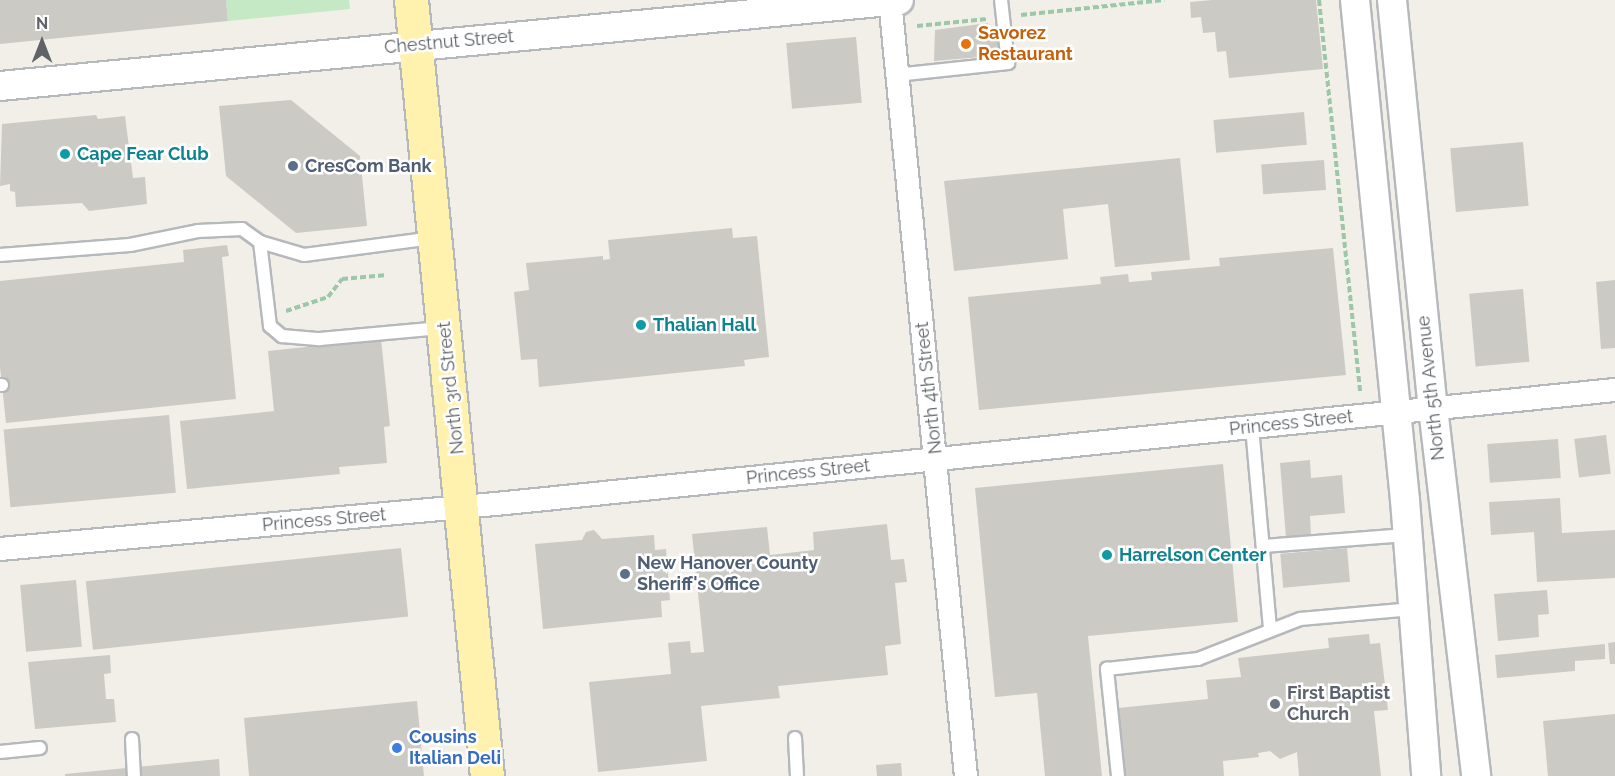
<!DOCTYPE html>
<style>
body{margin:0}
#map{position:relative;width:1615px;height:776px;overflow:hidden;background:#f1efe8;font-family:Raleway,sans-serif}
div>[style]{position:absolute}
[style*='--x']{left:calc(var(--x)*1px);top:calc(var(--y)*1px);width:calc(var(--w)*1px);rotate:calc(var(--a)*1deg)}
.green>*{inset:0;background:#c5e8c5}
.building>*{inset:0;background:#cccac5;transform-origin:0 0}
.path>*{height:4px;margin-top:-2px;transform-origin:0;background:repeating-linear-gradient(90deg,#9cc7a9 0 6px,transparent 0 9px)}
.roads{filter:drop-shadow(2px 0 #b5b8bc) drop-shadow(-2px 0 #b5b8bc) drop-shadow(0 2px #b5b8bc) drop-shadow(0 -2px #b5b8bc)}
.service>*{height:12px;margin:-6px;padding:0 6px;transform-origin:6px;border-radius:6px;background:#fff}
.minor>*{height:22px;margin:-11px;padding:0 11px;transform-origin:11px;border-radius:11px;background:#fff}
.tertiary>*{height:28px;margin:-14px;padding:0 14px;transform-origin:14px;border-radius:14px;background:#fff}
.primary>*{height:33px;margin:-16.5px;padding:0 16.5px;transform-origin:16.5px;border-radius:16.5px;background:#fff2af}
.dots>*{width:16px;height:16px;translate:-50% -50%;box-sizing:border-box;border:3px solid #fff;border-radius:50%}
span{translate:-50% -50%;white-space:nowrap;text-align:center;line-height:1.15;-webkit-text-stroke:5px #fff;paint-order:stroke}
.food-label{font-size:18px;color:#c56008;font-weight:700}
.left{translate:0 -50%;text-align:left}
.street-label{font-size:18px;color:#5f6368}
.culture-label{font-size:18px;color:#0d838f;font-weight:700}
.service-label{font-size:18px;color:#4e5e75;font-weight:700}
.worship-label{font-size:18px;color:#5b616d;font-weight:700}
.shop-label{font-size:18px;color:#366cbe;font-weight:700}
.north{position:absolute;left:12px;top:12px;width:60px;height:60px;-webkit-text-stroke:4px #fff;paint-order:stroke;rotate:0deg;font-size:16px;font-weight:700;line-height:24px;text-align:center;color:#5f6368}
.north::after{content:'';display:block;margin:auto;width:21px;height:27px;background:#5f6368;clip-path:polygon(50% 0,100% 100%,50% 72%,0 100%)}
</style>
<div id="map">
<div class="green">
<div style="clip-path:polygon(226px 0,349px 0,350px 9px,228px 21px)"></div>
</div>
<div class="building">
<div style="clip-path:polygon(0 0,226px 0,228px 21px,0 44px)"></div>
<div style="clip-path:polygon(1212px 0,1316px 0,1323px 69px,1229px 78px,1226px 51px,1217px 52px,1215px 32px,1203px 33px,1201px 17px,1191px 18px,1190px 2px)"></div>
<div style="clip-path:polygon(988px 23px,989px 30px,998px 30px,1000px 51px,991px 51px,992px 56px,934px 61px,935px 30px)"></div>
<div style="left:856px;top:37px;width:66px;height:70px;rotate:85deg"></div>
<div style="clip-path:polygon(291px 100px,360px 156px,367px 226px,296px 233px,226px 176px,219px 106px)"></div>
<div style="left:1304px;top:112px;width:33px;height:91px;rotate:85deg"></div>
<div style="clip-path:polygon(96px 115px,98px 119px,125px 116px,133px 178px,145px 177px,147px 204px,89px 211px,82px 203px,16px 207px,15px 192px,10px 191px,10px 184px,0 186px,2px 124px)"></div>
<div style="left:1523px;top:142px;width:64px;height:73px;rotate:85deg"></div>
<div style="clip-path:polygon(1180px 158px,1190px 260px,1115px 267px,1108px 204px,1063px 209px,1068px 259px,954px 271px,944px 181px)"></div>
<div style="left:1324px;top:160px;width:30px;height:63px;rotate:86deg"></div>
<div style="clip-path:polygon(732px 228px,733px 238px,757px 236px,769px 357px,744px 360px,745px 366px,539px 387px,537px 359px,521px 360px,514px 292px,529px 290px,526px 263px,603px 256px,603px 260px,610px 259px,608px 240px)"></div>
<div style="clip-path:polygon(227px 245px,229px 256px,222px 257px,236px 399px,6px 423px,0 367px,0 281px,184px 262px,183px 250px)"></div>
<div style="clip-path:polygon(1333px 248px,1346px 375px,979px 410px,968px 297px,1101px 284px,1100px 277px,1128px 274px,1129px 282px,1152px 280px,1151px 272px,1220px 266px,1219px 258px)"></div>
<div style="clip-path:polygon(1615px 280px,1615px 348px,1601px 349px,1596px 282px)"></div>
<div style="left:1523px;top:289px;width:73px;height:54px;rotate:85deg"></div>
<div style="clip-path:polygon(381px 339px,390px 426px,384px 427px,387px 463px,339px 467px,340px 474px,187px 489px,180px 421px,274px 411px,268px 351px)"></div>
<div style="left:169px;top:415px;width:78px;height:166px;rotate:85deg"></div>
<div style="left:1606px;top:435px;width:39px;height:32px;rotate:83deg"></div>
<div style="left:1558px;top:439px;width:39px;height:71px;rotate:86deg"></div>
<div style="clip-path:polygon(1310px 460px,1311px 478px,1342px 475px,1345px 513px,1310px 516px,1311px 535px,1286px 538px,1280px 463px)"></div>
<div style="clip-path:polygon(1223px 464px,1238px 622px,1088px 636px,1102px 776px,1045px 776px,1037px 693px,995px 697px,975px 488px)"></div>
<div style="clip-path:polygon(1560px 498px,1562px 533px,1615px 530px,1615px 578px,1537px 582px,1534px 532px,1491px 535px,1489px 502px)"></div>
<div style="clip-path:polygon(887px 524px,891px 560px,904px 559px,907px 582px,895px 583px,901px 644px,885px 646px,888px 675px,778px 686px,780px 698px,701px 706px,707px 761px,598px 772px,589px 682px,671px 674px,668px 643px,690px 641px,691px 653px,704px 652px,692px 534px,767px 527px,770px 555px,814px 550px,813px 532px)"></div>
<div style="clip-path:polygon(594px 530px,602px 539px,654px 535px,655px 550px,666px 549px,670px 600px,661px 601px,662px 617px,543px 629px,535px 544px,582px 540px,586px 532px)"></div>
<div style="left:401px;top:548px;width:69px;height:317px;rotate:84deg"></div>
<div style="left:1347px;top:548px;width:34px;height:67px;rotate:85deg"></div>
<div style="left:76px;top:580px;width:67px;height:56px;rotate:85deg"></div>
<div style="clip-path:polygon(1547px 590px,1549px 614px,1538px 615px,1539px 637px,1498px 641px,1494px 594px)"></div>
<div style="clip-path:polygon(1369px 634px,1370px 644px,1380px 643px,1388px 710px,1374px 711px,1381px 776px,1299px 776px,1297px 752px,1280px 759px,1270px 751px,1258px 753px,1259px 757px,1223px 761px,1224px 776px,1125px 776px,1118px 708px,1208px 699px,1206px 680px,1241px 677px,1238px 658px,1329px 648px,1328px 638px)"></div>
<div style="clip-path:polygon(1615px 642px,1615px 664px,1610px 664px,1608px 643px)"></div>
<div style="clip-path:polygon(1605px 644px,1605px 659px,1575px 661px,1575px 671px,1497px 678px,1495px 655px)"></div>
<div style="clip-path:polygon(110px 655px,111px 673px,104px 674px,106px 699px,114px 699px,116px 722px,35px 729px,28px 662px)"></div>
<div style="clip-path:polygon(417px 701px,424px 776px,249px 776px,244px 718px)"></div>
<div style="clip-path:polygon(1615px 714px,1615px 776px,1548px 776px,1543px 721px)"></div>
<div style="clip-path:polygon(219px 759px,220px 776px,65px 776px,65px 774px)"></div>
<div style="clip-path:polygon(901px 763px,902px 776px,877px 776px,876px 765px)"></div>
</div>
<div class="path">
<div style="--x:1319;--y:0;--w:395;--a:84"></div>
<div style="--x:1021;--y:15;--w:144;--a:-6"></div>
<div style="--x:917;--y:26;--w:70;--a:-5.7"></div>
<div style="--x:286;--y:311;--w:44;--a:-18.4"></div>
<div style="--x:328;--y:297;--w:23;--a:-52"></div>
<div style="--x:342;--y:279;--w:45;--a:-5.1"></div>
</div>
<div class="roads">
<div class="service">
<div style="--x:896;--y:75;--w:113;--a:-6.1"></div>
<div style="--x:1008;--y:63;--w:63;--a:-96.3"></div>
<div style="--x:260;--y:242;--w:85;--a:83.2"></div>
<div style="--x:270;--y:326;--w:16;--a:40"></div>
<div style="--x:282;--y:336;--w:38;--a:5"></div>
<div style="--x:320;--y:339;--w:121;--a:-5.2"></div>
<div style="--x:0;--y:255;--w:130;--a:-4.4"></div>
<div style="--x:130;--y:245;--w:69;--a:-11.6"></div>
<div style="--x:198;--y:231;--w:44;--a:-2.6"></div>
<div style="--x:242;--y:229;--w:22;--a:36"></div>
<div style="--x:260;--y:242;--w:46;--a:16.5"></div>
<div style="--x:304;--y:255;--w:131;--a:-7.5"></div>
<div style="--x:0;--y:385;--w:2;--a:0"></div>
<div style="--x:1252;--y:427;--w:204;--a:84.9"></div>
<div style="--x:1263;--y:546;--w:144;--a:-4.4"></div>
<div style="--x:795;--y:738;--w:38;--a:87"></div>
<div style="--x:132;--y:739;--w:37;--a:87"></div>
<div style="--x:0;--y:752;--w:40;--a:-5.7"></div>
<div style="--x:1118;--y:776;--w:108;--a:-95.9"></div>
<div style="--x:1107;--y:669;--w:92;--a:-6.3"></div>
<div style="--x:1198;--y:659;--w:110;--a:-21.4"></div>
<div style="--x:1300;--y:619;--w:113;--a:-5.1"></div>
</div>
<div class="minor">
<div style="--x:890;--y:0;--w:780;--a:84.41"></div>
<div style="--x:0;--y:549;--w:508;--a:-5.19"></div>
<div style="--x:506;--y:503;--w:1115;--a:-5.82"></div>
</div>
<div class="tertiary">
<div style="--x:1355;--y:0;--w:502;--a:84.29"></div>
<div style="--x:1405;--y:500;--w:277;--a:85.6"></div>
<div style="--x:1392;--y:0;--w:410;--a:84.3"></div>
<div style="--x:1433;--y:408;--w:371;--a:83.3"></div>
<div style="--x:0;--y:86;--w:903;--a:-5.46"></div>
</div>
<div class="primary">
<div style="--x:411;--y:0;--w:780;--a:84.41"></div>
</div>
</div>
<div class="dots">
<div style="left:966px;top:44px;background:#e8710a"></div>
<div style="left:65px;top:154px;background:#0f9aa8"></div>
<div style="left:293px;top:166px;background:#5c6f8a"></div>
<div style="left:641px;top:325px;background:#0f9aa8"></div>
<div style="left:1107px;top:555px;background:#0f9aa8"></div>
<div style="left:625px;top:574px;background:#5c6f8a"></div>
<div style="left:1275px;top:704px;background:#6b7280"></div>
<div style="left:397px;top:748px;background:#3f7fe0"></div>
</div>
<div class="food-label">
<span class="left" style="left:978px;top:44px">Savorez<br>Restaurant</span>
</div>
<div class="street-label">
<span style="left:449px;top:42px;rotate:-5deg">Chestnut Street</span>
<span style="left:451px;top:388px;rotate:-96deg">North 3rd Street</span>
<span style="left:929px;top:388px;rotate:-96deg">North 4th Street</span>
<span style="left:1431px;top:388px;rotate:-96deg">North 5th Avenue</span>
<span style="left:1291px;top:423px;rotate:-6deg">Princess Street</span>
<span style="left:808px;top:472px;rotate:-6deg">Princess Street</span>
<span style="left:324px;top:520px;rotate:-5deg">Princess Street</span>
</div>
<div class="culture-label">
<span class="left" style="left:77px;top:154px">Cape Fear Club</span>
<span class="left" style="left:653px;top:325px">Thalian Hall</span>
<span class="left" style="left:1119px;top:555px">Harrelson Center</span>
</div>
<div class="service-label">
<span class="left" style="left:305px;top:166px">CresCom Bank</span>
<span class="left" style="left:637px;top:574px">New Hanover County<br>Sheriff's Office</span>
</div>
<div class="worship-label">
<span class="left" style="left:1287px;top:704px">First Baptist<br>Church</span>
</div>
<div class="shop-label">
<span class="left" style="left:409px;top:748px">Cousins<br>Italian Deli</span>
</div>
<div class="north">N</div>
</div>
